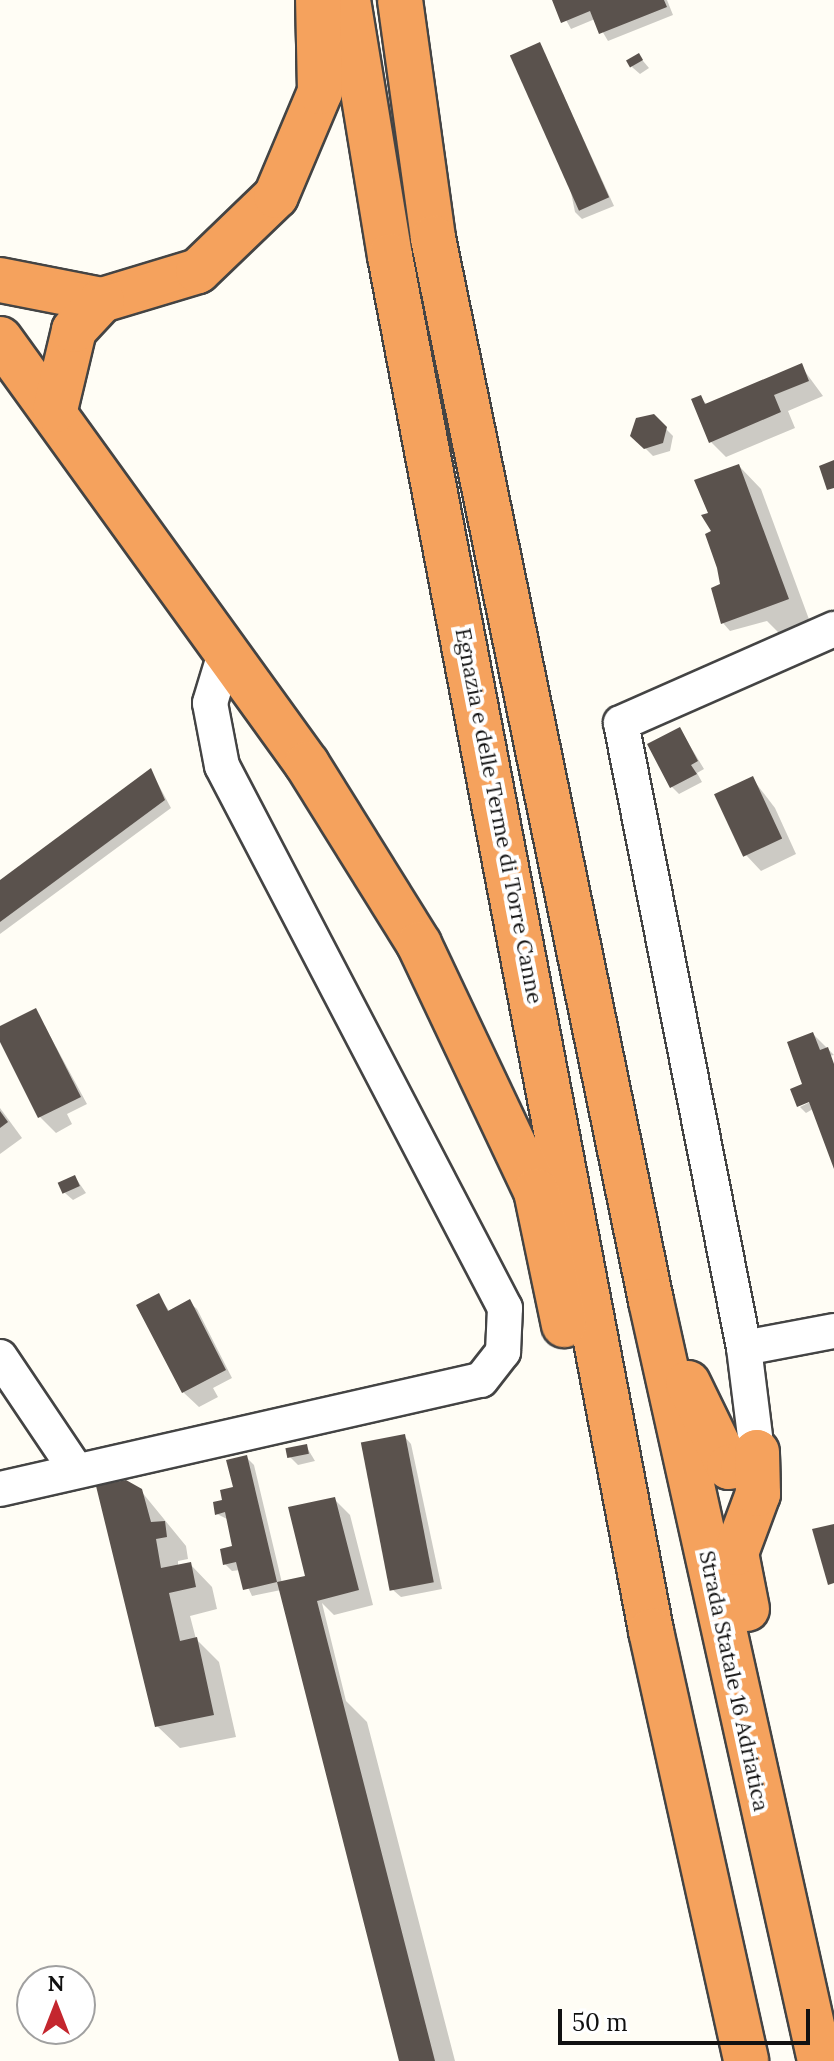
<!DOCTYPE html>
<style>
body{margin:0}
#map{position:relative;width:834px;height:2061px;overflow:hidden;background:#fffdf5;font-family:Lora,serif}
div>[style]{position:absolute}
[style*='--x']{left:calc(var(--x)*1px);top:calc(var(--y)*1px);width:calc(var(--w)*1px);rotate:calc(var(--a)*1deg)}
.shadow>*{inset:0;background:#0003}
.building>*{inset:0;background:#5a524d;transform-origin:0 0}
.roads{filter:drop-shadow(2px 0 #444) drop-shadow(-2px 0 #444) drop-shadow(0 2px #444) drop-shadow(0 -2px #444)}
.minor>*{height:34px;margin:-17px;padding:0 17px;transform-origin:17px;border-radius:17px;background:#fff}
.highway>*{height:44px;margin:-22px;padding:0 22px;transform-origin:22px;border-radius:22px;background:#f5a25d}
span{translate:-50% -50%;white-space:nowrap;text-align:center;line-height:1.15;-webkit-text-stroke:8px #fff;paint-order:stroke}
.street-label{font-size:22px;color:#111}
.north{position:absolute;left:16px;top:1965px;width:80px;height:80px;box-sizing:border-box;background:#fff;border:2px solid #a0a0a0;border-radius:50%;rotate:0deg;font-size:22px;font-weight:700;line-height:32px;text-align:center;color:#111}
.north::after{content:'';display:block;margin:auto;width:28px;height:36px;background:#c4262e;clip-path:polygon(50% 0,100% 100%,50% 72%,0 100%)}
.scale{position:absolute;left:558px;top:2009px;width:252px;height:36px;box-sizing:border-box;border:4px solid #111;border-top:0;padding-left:10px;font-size:24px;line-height:28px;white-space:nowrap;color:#111;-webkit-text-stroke:6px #fff;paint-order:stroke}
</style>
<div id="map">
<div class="shadow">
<div style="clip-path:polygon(555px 0,667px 0,673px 15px,608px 41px,595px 19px,571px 29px)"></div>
<div style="clip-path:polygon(540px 44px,614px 206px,582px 219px,575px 212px)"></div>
<div style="clip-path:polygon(638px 55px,649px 68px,640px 74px,632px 67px)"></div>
<div style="clip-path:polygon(801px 366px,823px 396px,788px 411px,795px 428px,726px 457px,711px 442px,700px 398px,708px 405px)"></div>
<div style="clip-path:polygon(653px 416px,673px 436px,670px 451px,653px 456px,632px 435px)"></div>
<div style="clip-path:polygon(739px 466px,761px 489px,810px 622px,779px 633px,767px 621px,730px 631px,723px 623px,727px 593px,707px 535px,713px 531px,710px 514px)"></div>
<div style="clip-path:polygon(680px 729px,704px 769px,697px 773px,702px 782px,679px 794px,671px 786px)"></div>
<div style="clip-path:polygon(151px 771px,171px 808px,0 934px,0 882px)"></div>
<div style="clip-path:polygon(752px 778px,775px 808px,796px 854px,761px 871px,746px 855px,717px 795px)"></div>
<div style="clip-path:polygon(36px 1010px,87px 1104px,67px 1114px,72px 1124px,56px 1133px,40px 1117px,0 1038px,0 1028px)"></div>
<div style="clip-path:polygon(813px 1034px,834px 1055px,829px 1056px,834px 1069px,834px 1164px,813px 1109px,806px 1113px,800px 1107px,810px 1102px,805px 1087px)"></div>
<div style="clip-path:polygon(0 1108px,22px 1138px,0 1154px)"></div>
<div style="clip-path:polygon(75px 1177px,86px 1193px,73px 1200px,65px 1193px)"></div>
<div style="clip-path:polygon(158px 1295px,170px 1312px,189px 1302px,197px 1309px,232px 1378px,213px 1388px,218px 1397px,199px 1407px,183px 1392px)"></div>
<div style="clip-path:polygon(404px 1436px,411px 1444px,442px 1589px,401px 1597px,393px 1590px)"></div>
<div style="clip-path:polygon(306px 1446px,315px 1461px,298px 1465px,290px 1457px)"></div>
<div style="clip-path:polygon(246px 1457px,254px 1465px,282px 1583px,307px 1577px,334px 1499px,350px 1515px,373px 1605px,334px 1615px,322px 1603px,346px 1701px,367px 1722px,455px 2061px,401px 2061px,281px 1590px,252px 1596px,240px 1570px,232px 1571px,225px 1564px,235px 1547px,229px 1520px,217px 1514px,235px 1489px)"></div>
<div style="clip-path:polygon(141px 1491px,186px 1546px,188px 1559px,178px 1561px,178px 1566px,190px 1564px,212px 1587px,217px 1609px,190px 1616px,196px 1639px,219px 1662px,236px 1737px,180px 1748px,157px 1726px)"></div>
</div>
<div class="building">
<div style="clip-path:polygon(552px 0,664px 0,667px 7px,599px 34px,590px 11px,561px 23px)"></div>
<div style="left:540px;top:42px;width:170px;height:33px;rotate:66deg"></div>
<div style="left:639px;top:53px;width:8px;height:15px;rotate:60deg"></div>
<div style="clip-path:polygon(802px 363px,809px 381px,774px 395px,781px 412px,709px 443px,691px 399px,701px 395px,705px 404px)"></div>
<div style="clip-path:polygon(654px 414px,667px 427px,663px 443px,644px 449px,630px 436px,636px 418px)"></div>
<div style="clip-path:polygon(834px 460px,834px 488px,827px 490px,819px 466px)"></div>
<div style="clip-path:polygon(739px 464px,789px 599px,721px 624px,711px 588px,720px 584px,717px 568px,705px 534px,711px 531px,701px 515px,708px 513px,694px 480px)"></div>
<div style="clip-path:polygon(680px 727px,698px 761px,691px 765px,697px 774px,670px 788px,647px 744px)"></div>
<div style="clip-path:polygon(151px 768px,165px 800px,0 922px,0 880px)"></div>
<div style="left:753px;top:776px;width:69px;height:43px;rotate:65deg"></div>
<div style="clip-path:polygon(36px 1008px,81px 1097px,38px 1118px,0 1042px,0 1026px)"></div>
<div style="clip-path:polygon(813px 1032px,820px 1050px,828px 1047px,834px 1064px,834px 1169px,809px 1102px,797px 1107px,790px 1089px,802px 1084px,787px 1042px)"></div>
<div style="clip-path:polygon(0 1111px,8px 1122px,0 1128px)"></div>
<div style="left:75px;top:1175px;width:12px;height:19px;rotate:66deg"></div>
<div style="clip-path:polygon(159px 1293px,168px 1311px,190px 1299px,226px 1370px,182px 1393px,136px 1305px)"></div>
<div style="left:405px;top:1434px;width:151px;height:45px;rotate:79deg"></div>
<div style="left:307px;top:1444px;width:10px;height:22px;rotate:79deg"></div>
<div style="clip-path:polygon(247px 1455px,277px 1582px,243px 1590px,236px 1562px,223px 1565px,220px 1549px,232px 1546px,225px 1512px,215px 1515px,213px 1502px,222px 1500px,220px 1490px,233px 1487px,226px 1460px)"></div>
<div style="clip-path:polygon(126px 1480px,142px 1489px,151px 1522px,165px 1521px,167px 1537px,156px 1539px,161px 1568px,191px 1562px,196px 1587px,169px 1593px,180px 1641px,197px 1637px,214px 1715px,155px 1727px,96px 1486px)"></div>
<div style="clip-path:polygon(335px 1497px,359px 1590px,317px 1601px,435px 2061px,399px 2061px,277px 1582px,305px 1576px,288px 1507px)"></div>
<div style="clip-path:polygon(834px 1524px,834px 1583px,828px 1585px,812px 1529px)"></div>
</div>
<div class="roads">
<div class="minor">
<div style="--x:744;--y:1348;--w:92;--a:-10.7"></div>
<div style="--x:0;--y:1357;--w:136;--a:56.1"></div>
<div style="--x:757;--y:1452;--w:105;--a:-97.1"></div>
<div style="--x:744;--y:1348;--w:637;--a:-101.13"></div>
<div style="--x:621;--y:723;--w:233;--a:-23.8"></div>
<div style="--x:0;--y:1489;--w:493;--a:-12.8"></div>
<div style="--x:481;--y:1380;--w:36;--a:-52"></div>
<div style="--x:503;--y:1352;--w:44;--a:-87.4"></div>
<div style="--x:505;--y:1308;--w:611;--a:-117.57"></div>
<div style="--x:222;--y:766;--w:64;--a:-100.8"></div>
<div style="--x:210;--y:703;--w:55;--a:-73.2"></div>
</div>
<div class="highway">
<div style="--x:348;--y:0;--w:259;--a:80.7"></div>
<div style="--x:390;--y:256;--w:1400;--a:79.25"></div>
<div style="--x:651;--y:1631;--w:440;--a:77.5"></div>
<div style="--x:400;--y:0;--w:240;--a:82.1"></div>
<div style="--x:433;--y:238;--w:1085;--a:78.41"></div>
<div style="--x:651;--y:1301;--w:779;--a:77.46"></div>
<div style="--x:0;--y:280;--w:104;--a:11.1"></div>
<div style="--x:102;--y:300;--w:100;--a:-16.8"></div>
<div style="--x:198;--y:271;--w:108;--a:-43.9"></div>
<div style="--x:276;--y:196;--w:113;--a:-67.1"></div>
<div style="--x:320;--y:92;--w:92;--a:-91.2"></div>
<div style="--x:0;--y:339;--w:524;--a:54.16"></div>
<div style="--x:307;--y:764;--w:212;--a:58.1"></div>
<div style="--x:419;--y:944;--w:273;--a:64.7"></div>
<div style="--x:536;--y:1191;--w:137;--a:78.2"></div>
<div style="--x:55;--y:410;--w:82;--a:-76.6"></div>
<div style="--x:74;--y:330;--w:41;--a:-47"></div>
<div style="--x:688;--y:1383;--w:93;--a:64"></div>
<div style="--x:729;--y:1467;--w:14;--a:-12"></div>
<div style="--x:743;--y:1464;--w:18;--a:-41"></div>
<div style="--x:747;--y:1609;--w:57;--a:-101.1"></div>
<div style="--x:736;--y:1553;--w:63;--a:-69.6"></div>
<div style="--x:758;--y:1494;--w:42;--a:-91.4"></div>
</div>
</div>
<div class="street-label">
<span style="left:499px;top:816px;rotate:79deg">Egnazia e delle Terme di Torre Canne</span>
<span style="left:734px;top:1681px;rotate:78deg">Strada Statale 16 Adriatica</span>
</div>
<div class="north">N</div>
<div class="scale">50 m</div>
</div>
